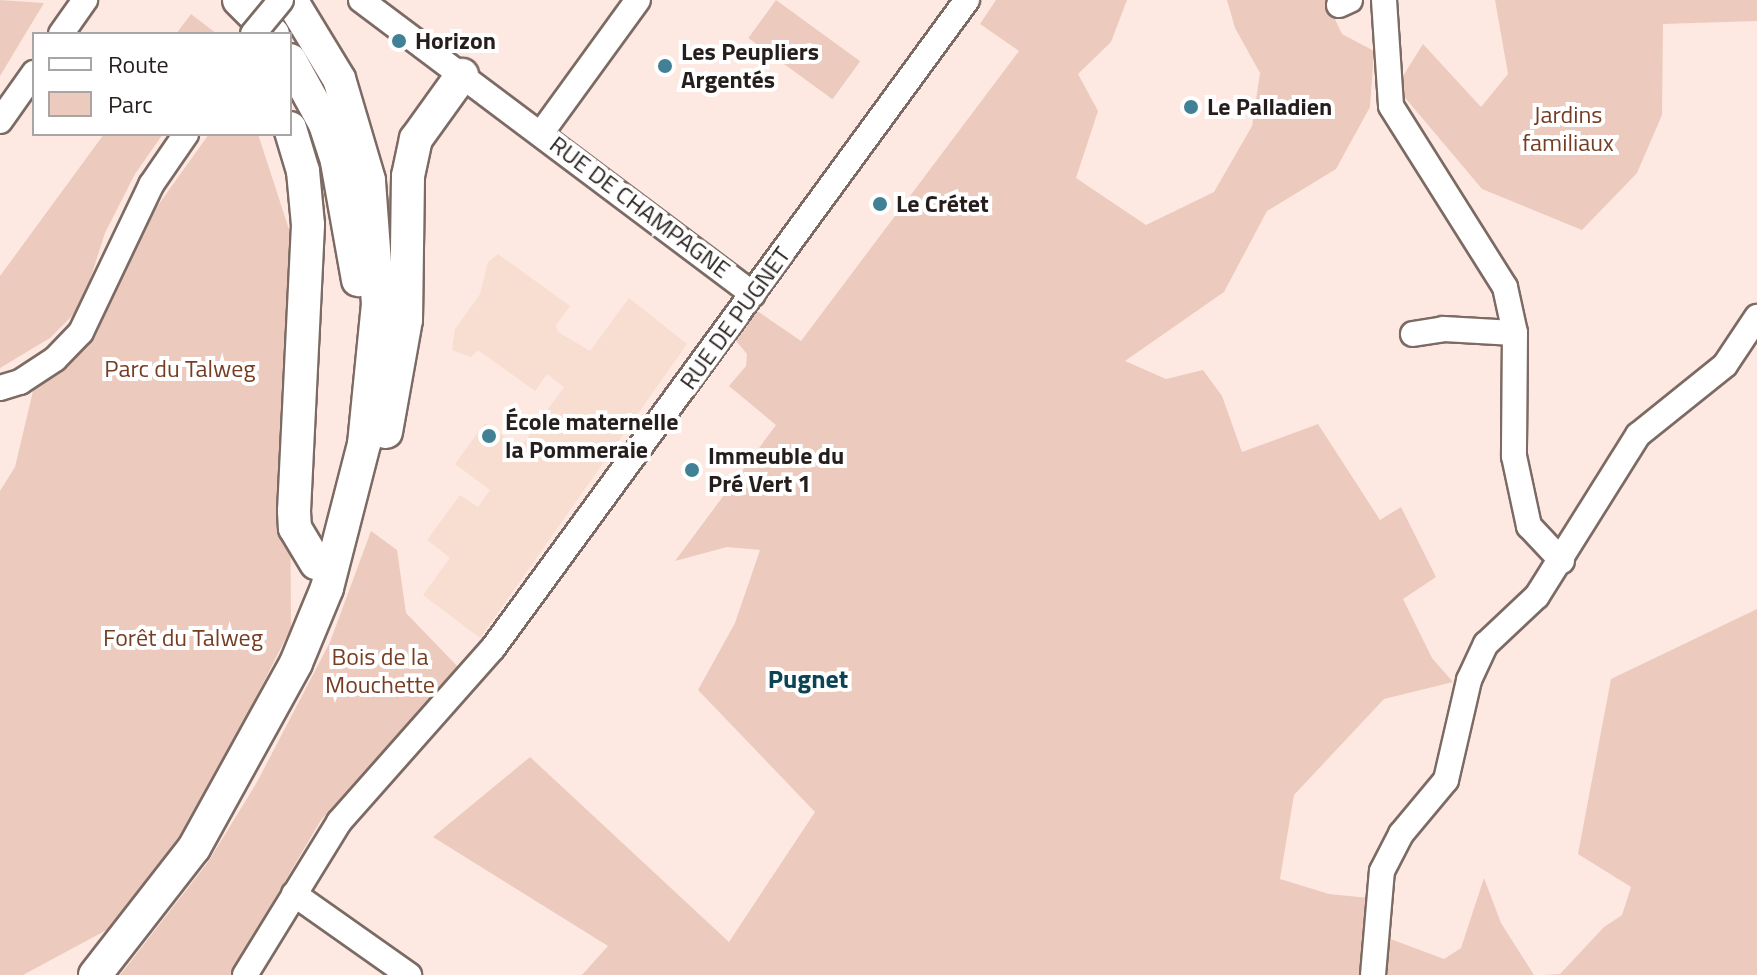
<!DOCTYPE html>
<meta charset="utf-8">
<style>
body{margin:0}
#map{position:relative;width:1757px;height:975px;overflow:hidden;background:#fde9e1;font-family:"Titillium Web",sans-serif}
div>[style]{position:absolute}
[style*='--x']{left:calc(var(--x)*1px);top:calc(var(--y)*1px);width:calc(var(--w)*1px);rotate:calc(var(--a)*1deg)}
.built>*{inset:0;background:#f8ddd1}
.green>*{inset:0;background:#eccbbe;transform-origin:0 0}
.roads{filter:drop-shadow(2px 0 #7c6b64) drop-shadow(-2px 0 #7c6b64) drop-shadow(0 2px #7c6b64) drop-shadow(0 -2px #7c6b64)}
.minor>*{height:24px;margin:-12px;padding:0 12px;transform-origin:12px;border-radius:12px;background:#fff}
.major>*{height:32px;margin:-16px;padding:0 16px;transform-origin:16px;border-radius:16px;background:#fff}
.bridges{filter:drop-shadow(2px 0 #7c6b64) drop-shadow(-2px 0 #7c6b64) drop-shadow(0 2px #7c6b64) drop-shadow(0 -2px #7c6b64)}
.minor-bridge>*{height:24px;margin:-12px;padding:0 12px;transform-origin:12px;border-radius:12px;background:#fff}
.dots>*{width:22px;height:22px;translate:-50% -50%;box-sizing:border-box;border:4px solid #fff;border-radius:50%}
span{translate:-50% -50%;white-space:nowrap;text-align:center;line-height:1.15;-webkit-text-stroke:8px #fff;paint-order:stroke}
.poi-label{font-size:24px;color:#251e1c;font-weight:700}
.left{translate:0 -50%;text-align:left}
.park-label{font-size:24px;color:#763d23}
.street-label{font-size:24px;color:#251e1c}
.neighbourhood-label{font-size:26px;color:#0d4453;font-weight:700}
.legend{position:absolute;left:32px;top:32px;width:260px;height:104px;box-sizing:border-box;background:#fff;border:2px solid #a8a5a4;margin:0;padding:10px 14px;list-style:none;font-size:24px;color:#251e1c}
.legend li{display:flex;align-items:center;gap:16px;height:40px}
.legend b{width:40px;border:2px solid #a8a5a4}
</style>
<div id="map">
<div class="built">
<div style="clip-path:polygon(498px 254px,570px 306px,556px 325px,558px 332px,590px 351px,629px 298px,687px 344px,480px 638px,423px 595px,450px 558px,427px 540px,460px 495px,478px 507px,490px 490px,455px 464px,485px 423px,520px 448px,564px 387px,547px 374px,535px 391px,478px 350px,471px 357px,452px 350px,455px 329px,480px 294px,488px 262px)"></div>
</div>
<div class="green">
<div style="clip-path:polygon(0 0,44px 3px,0 76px)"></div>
<div style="left:776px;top:0;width:104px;height:47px;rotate:36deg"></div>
<div style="clip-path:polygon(996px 0,1127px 0,1111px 42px,1078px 74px,1098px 111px,1076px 178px,1146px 225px,1214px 192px,1252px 126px,1260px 73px,1235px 28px,1227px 0,1326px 0,1342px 34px,1374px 51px,1370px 107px,1336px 169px,1267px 211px,1224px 292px,1125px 361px,1166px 379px,1203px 370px,1222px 396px,1242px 452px,1318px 424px,1380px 520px,1401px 507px,1436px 577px,1403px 599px,1432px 658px,1453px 682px,1384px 699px,1294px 795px,1280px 879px,1329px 894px,1369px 898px,1369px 931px,1444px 959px,1461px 948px,1484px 878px,1501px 923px,1534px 975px,582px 975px,608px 946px,433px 837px,530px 757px,729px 942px,815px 812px,698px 690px,735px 623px,760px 550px,727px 547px,675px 561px,776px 425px,729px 386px,746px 366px,747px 354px,732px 336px,756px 310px,801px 341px,1019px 51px,980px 24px)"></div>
<div style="clip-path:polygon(1495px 0,1757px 0,1757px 21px,1663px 24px,1662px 115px,1637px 173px,1582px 230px,1482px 189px,1396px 87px,1423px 44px,1481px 107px,1508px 74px)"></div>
<div style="clip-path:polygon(191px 14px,217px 34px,176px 34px)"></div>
<div style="clip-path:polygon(104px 134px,163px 134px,135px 174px,105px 233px,88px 286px,73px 315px,50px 338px,0 368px,0 276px)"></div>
<div style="clip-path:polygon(209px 134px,258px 134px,297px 254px,290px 421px,291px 628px,201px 806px,114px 926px,23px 975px,0 975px,0 491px,15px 467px,37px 374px)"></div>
<div style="clip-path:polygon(371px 531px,397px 550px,406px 613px,461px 670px,321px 820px,230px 975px,120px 975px,208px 862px,257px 782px,330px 642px)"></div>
<div style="clip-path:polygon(1757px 609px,1757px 975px,1544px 975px,1560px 974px,1604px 927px,1622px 915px,1631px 887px,1578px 854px,1611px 679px)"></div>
</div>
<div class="roads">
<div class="minor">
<div style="--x:361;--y:0;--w:490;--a:36.9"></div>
<div style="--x:1384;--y:0;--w:106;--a:86.2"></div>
<div style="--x:1391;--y:106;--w:214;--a:57.8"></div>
<div style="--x:1505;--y:287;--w:47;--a:77.7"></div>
<div style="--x:1515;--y:333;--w:123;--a:90.5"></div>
<div style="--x:1514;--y:456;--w:72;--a:77.9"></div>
<div style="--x:1529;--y:526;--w:48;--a:46.7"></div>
<div style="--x:1339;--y:5;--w:12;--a:-24"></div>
<div style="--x:61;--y:34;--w:42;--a:-54.8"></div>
<div style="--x:0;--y:121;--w:59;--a:-54.7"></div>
<div style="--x:542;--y:132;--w:163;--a:-54"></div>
<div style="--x:1413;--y:334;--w:30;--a:-9"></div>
<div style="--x:1443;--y:329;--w:72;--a:3.2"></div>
<div style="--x:0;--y:388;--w:21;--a:-17"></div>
<div style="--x:20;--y:382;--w:42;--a:-33.3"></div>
<div style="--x:55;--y:359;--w:37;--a:-46"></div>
<div style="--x:81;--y:332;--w:163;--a:-64.5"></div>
<div style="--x:151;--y:185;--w:62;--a:-55.5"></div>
<div style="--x:294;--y:894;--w:141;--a:35.2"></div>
<div style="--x:245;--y:975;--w:180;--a:-58.4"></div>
<div style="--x:339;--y:822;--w:232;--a:-48.5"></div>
<div style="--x:493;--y:648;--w:803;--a:-53.82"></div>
<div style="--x:1373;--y:975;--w:104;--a:-85.1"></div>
<div style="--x:1382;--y:871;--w:42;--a:-62.8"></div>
<div style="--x:1401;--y:834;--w:70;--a:-50.2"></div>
<div style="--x:1446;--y:780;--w:103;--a:-77"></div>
<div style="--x:1469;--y:680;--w:40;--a:-65"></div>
<div style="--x:1486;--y:644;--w:70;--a:-43.3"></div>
<div style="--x:1537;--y:596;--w:190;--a:-57.9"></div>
<div style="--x:1638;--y:435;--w:112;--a:-38.8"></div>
<div style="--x:1725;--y:365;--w:58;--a:-56.3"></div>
</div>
<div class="major">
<div style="--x:239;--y:0;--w:48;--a:45"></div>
<div style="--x:290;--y:60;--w:73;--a:61.3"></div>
<div style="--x:325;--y:124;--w:40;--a:72"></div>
<div style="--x:337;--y:162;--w:120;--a:79.9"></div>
<div style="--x:290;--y:128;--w:45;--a:73.2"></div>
<div style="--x:303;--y:171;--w:54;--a:84.7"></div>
<div style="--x:308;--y:225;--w:286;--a:92.8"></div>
<div style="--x:294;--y:511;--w:17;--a:87"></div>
<div style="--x:295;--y:528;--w:41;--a:59"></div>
<div style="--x:386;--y:432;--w:114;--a:-79.9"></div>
<div style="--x:406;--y:320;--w:144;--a:-89.2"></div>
<div style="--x:408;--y:176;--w:38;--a:-78"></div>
<div style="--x:416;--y:139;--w:79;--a:-54.3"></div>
<div style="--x:95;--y:975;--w:161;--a:-52.1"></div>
<div style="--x:194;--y:848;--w:211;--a:-61.1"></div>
<div style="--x:296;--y:663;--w:81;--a:-67.5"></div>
<div style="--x:327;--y:588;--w:149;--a:-75.6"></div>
<div style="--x:364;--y:444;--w:141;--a:-84.3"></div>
<div style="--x:378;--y:304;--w:124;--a:-94.2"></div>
<div style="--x:369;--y:180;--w:105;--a:-106.5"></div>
<div style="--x:339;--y:79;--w:92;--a:-121.3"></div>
</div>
</div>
<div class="bridges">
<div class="minor-bridge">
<div style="--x:253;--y:34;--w:44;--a:-50.5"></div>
</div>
</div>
<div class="dots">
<div style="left:399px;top:41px;background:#418095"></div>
<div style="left:665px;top:66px;background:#418095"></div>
<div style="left:1191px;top:107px;background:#418095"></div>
<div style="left:880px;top:204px;background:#418095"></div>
<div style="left:489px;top:436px;background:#418095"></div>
<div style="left:692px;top:470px;background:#418095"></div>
</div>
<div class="poi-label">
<span class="left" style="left:415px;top:41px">Horizon</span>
<span class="left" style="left:681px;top:66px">Les Peupliers<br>Argentés</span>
<span class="left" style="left:1207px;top:107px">Le Palladien</span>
<span class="left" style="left:896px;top:204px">Le Crétet</span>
<span class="left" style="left:505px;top:436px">École maternelle<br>la Pommeraie</span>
<span class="left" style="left:708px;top:470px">Immeuble du<br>Pré Vert 1</span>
</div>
<div class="park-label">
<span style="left:1568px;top:129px">Jardins<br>familiaux</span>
<span style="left:180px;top:369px">Parc du Talweg</span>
<span style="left:183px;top:638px">Forêt du Talweg</span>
<span style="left:380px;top:671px">Bois de la<br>Mouchette</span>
</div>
<div class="street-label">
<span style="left:640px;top:207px;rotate:37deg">RUE DE CHAMPAGNE</span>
<span style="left:735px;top:318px;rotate:-54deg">RUE DE PUGNET</span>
</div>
<div class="neighbourhood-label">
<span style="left:808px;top:679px">Pugnet</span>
</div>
<ul class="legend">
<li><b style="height:10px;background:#fff"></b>Route</li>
<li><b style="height:22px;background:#eccbbe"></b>Parc</li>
</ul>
</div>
